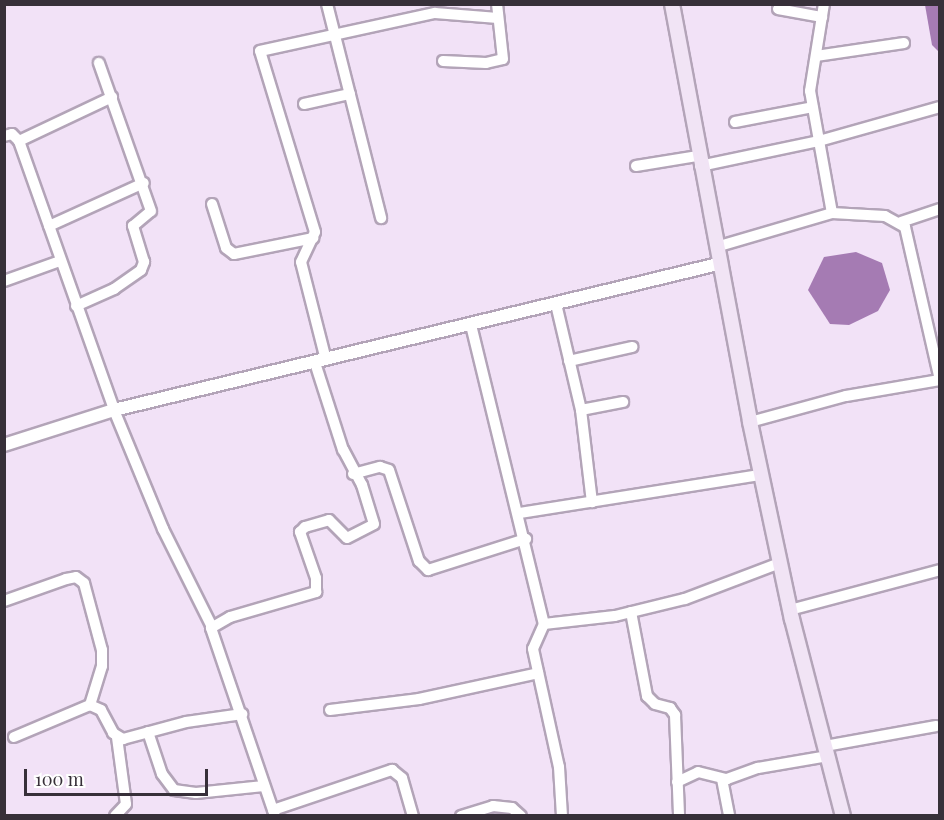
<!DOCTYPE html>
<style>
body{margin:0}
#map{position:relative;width:944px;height:820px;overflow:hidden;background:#f2e2f7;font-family:"Playfair Display",serif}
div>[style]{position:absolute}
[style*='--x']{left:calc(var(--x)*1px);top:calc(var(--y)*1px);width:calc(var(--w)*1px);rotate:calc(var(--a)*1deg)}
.water>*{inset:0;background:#a57bb3}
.roads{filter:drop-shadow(2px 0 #b3a4b8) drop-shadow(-2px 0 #b3a4b8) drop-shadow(0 2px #b3a4b8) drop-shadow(0 -2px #b3a4b8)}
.minor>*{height:10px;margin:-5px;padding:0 5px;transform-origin:5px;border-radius:5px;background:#fff}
.tertiary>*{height:12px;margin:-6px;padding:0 6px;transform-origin:6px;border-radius:6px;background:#fff}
.secondary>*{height:14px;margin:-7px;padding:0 7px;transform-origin:7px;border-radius:7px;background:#f1e4f5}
span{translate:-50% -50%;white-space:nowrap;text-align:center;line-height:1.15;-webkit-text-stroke:4.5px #fff;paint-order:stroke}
.frame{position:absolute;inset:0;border:6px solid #373039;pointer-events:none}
.scale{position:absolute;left:24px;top:769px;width:184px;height:27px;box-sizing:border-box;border:3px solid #373039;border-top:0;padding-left:8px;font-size:18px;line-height:21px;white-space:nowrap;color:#373039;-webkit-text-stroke:4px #fff;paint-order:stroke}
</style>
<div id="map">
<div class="water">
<div style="clip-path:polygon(925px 5px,939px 5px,939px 52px,932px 45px)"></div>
<div style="clip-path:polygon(856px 252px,882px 263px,890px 290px,878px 311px,849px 325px,830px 324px,808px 290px,824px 257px)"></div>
</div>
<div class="roads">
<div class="minor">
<div style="--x:327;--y:4;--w:221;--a:75.8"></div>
<div style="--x:778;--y:9;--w:45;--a:10.3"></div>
<div style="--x:816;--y:56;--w:89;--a:-8.4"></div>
<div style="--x:443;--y:61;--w:43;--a:2.7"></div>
<div style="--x:486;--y:63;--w:17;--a:-13"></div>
<div style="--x:503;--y:59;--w:55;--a:-96.2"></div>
<div style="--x:304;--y:104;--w:47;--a:-12.3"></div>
<div style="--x:735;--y:122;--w:79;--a:-10.9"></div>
<div style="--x:4;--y:136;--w:8;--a:-14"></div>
<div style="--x:12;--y:134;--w:10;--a:45"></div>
<div style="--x:19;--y:141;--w:285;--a:70.5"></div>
<div style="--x:114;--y:410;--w:129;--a:67.6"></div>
<div style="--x:163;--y:529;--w:107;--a:63.4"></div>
<div style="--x:19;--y:141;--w:103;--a:-25.3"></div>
<div style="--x:636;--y:166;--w:63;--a:-9.2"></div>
<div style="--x:700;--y:166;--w:122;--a:-11.9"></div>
<div style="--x:819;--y:141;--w:126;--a:-15.7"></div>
<div style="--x:212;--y:204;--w:46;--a:72.3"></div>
<div style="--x:226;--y:248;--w:10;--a:37"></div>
<div style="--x:234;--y:254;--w:81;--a:-11.4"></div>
<div style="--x:832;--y:213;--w:53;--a:3.2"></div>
<div style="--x:885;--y:216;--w:23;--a:29"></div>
<div style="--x:905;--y:227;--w:157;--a:77.1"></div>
<div style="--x:901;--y:222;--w:41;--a:-18.4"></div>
<div style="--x:49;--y:226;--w:104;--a:-24.4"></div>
<div style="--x:716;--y:247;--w:121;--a:-16.3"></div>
<div style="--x:832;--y:213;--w:124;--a:-100.2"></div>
<div style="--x:810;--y:91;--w:88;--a:-80.9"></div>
<div style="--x:4;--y:281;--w:59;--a:-19.7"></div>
<div style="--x:556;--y:304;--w:109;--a:76.7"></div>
<div style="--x:581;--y:410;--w:93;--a:83.2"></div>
<div style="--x:76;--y:306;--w:42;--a:-24.1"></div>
<div style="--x:114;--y:289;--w:33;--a:-35"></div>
<div style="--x:141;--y:270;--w:9;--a:-69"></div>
<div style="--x:144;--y:262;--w:38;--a:-107"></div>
<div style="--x:133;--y:226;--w:23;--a:-40"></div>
<div style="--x:151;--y:211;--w:157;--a:-109.4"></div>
<div style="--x:471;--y:325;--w:308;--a:76.3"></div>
<div style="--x:544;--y:624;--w:27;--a:114"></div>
<div style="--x:533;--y:649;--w:121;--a:77.6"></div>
<div style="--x:559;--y:767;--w:49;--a:86.5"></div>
<div style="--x:326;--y:360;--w:101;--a:-104.3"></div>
<div style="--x:301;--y:262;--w:33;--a:-65"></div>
<div style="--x:315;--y:232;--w:189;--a:-106.9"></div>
<div style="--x:260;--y:51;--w:179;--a:-12.3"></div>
<div style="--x:435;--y:13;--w:63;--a:4.5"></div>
<div style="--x:569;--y:361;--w:65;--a:-12.5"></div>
<div style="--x:581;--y:410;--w:43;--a:-10.8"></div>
<div style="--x:750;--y:422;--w:99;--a:-15.2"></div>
<div style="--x:846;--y:396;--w:95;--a:-9.7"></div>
<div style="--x:353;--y:474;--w:28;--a:-15"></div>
<div style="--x:380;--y:467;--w:9;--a:18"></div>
<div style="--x:389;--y:470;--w:96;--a:71.8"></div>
<div style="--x:419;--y:561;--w:13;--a:45"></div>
<div style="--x:428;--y:570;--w:103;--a:-17.6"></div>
<div style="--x:520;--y:513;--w:244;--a:-9"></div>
<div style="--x:4;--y:601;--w:66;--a:-19.5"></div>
<div style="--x:66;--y:579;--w:10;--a:-11"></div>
<div style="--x:76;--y:577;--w:10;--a:37"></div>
<div style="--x:84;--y:583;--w:69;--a:75"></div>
<div style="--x:102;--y:650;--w:16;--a:90"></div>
<div style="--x:102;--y:666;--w:41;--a:107.1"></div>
<div style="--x:790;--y:610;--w:155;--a:-14.9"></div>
<div style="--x:631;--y:612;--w:86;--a:79.2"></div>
<div style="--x:647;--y:696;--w:11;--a:45"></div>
<div style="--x:655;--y:704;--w:16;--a:15"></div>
<div style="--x:670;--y:708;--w:9;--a:54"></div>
<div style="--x:675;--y:715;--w:101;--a:87.7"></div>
<div style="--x:544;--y:624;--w:71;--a:-6.4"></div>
<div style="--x:615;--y:616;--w:72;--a:-13.7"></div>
<div style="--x:685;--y:599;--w:102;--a:-20.8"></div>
<div style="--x:330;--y:710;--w:90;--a:-7"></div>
<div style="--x:419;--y:699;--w:122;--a:-12.3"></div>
<div style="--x:148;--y:732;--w:44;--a:71.6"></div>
<div style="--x:162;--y:774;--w:20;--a:53"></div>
<div style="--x:174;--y:790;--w:22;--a:8"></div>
<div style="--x:196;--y:793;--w:68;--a:-5.9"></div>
<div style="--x:14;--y:737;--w:82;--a:-22.8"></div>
<div style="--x:90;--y:705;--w:12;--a:24"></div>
<div style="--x:101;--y:710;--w:26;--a:62"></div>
<div style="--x:113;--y:733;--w:12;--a:31"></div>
<div style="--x:123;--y:739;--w:65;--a:-15.1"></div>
<div style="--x:186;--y:722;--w:57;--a:-8.1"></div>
<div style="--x:825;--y:746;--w:113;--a:-10.2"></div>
<div style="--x:722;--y:779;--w:38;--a:79"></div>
<div style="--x:677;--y:782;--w:23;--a:-25"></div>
<div style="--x:698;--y:772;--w:30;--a:14"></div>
<div style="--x:727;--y:779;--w:33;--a:-20"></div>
<div style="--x:758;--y:768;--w:71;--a:-9.7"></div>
<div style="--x:273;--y:810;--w:126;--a:-18.6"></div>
<div style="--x:392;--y:770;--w:13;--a:39"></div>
<div style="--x:402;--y:778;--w:40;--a:74"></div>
<div style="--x:115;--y:816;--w:16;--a:-47"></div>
<div style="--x:126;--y:804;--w:68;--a:-97.7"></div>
<div style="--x:275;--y:816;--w:199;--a:-108.8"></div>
<div style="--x:211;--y:628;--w:22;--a:-30"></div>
<div style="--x:230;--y:617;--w:90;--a:-16.2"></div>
<div style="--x:316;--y:592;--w:14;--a:-90"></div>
<div style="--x:316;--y:578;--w:49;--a:-109.2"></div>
<div style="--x:300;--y:532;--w:7;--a:-45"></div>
<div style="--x:305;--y:527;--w:25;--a:-16"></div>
<div style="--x:329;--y:520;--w:25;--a:45"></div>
<div style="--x:347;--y:538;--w:30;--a:-27"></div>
<div style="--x:374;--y:524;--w:41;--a:-107.1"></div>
<div style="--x:362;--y:485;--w:40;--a:-118"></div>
<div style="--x:343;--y:450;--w:91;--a:-107.8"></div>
<div style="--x:461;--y:816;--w:34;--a:-17"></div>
<div style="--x:493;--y:806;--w:19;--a:6"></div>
<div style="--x:512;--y:808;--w:12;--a:42"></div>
</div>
<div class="tertiary">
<div style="--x:4;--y:445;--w:115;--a:-17.7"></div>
<div style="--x:114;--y:410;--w:621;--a:-13.59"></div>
</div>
<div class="secondary">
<div style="--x:672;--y:4;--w:425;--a:79.4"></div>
<div style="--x:750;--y:422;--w:201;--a:78"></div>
<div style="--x:792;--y:619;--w:203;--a:75.5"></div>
</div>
</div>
<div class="frame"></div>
<div class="scale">100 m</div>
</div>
